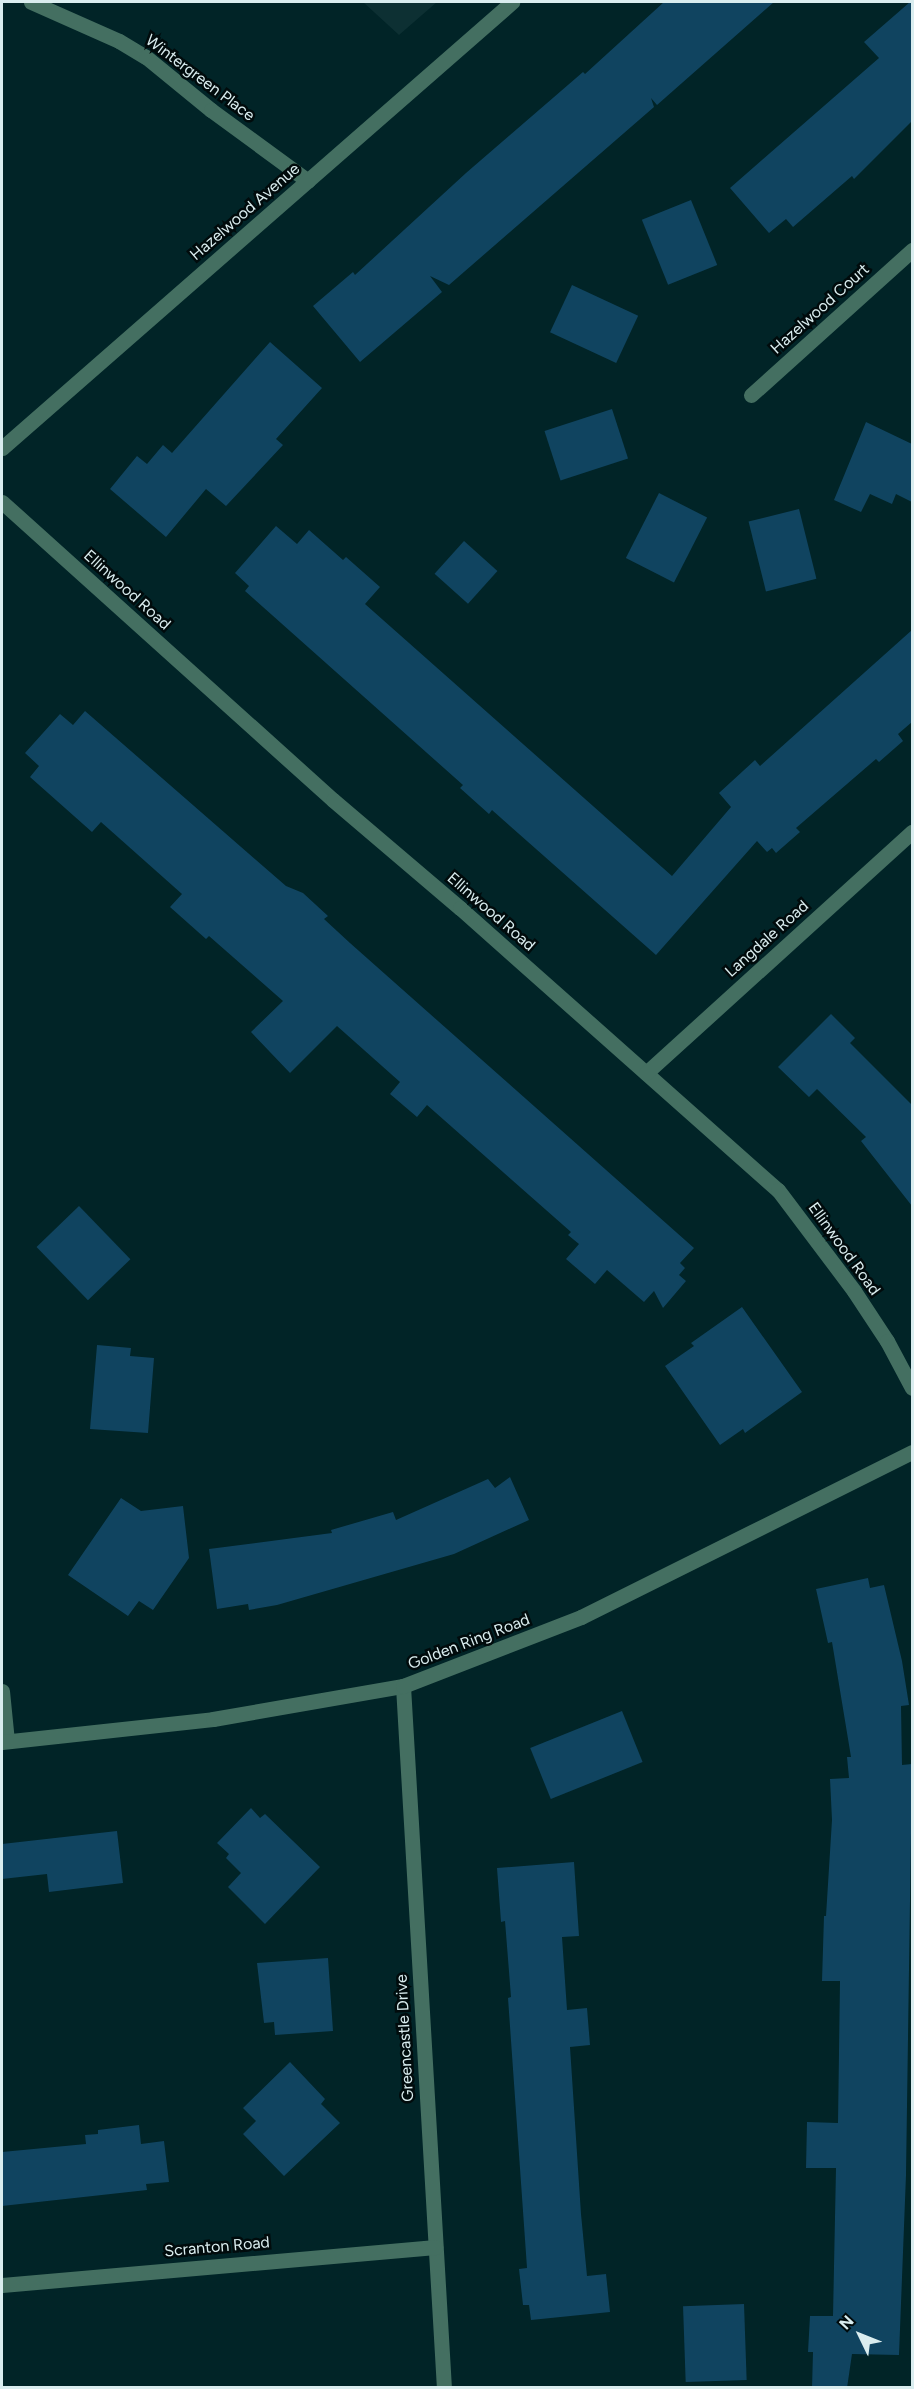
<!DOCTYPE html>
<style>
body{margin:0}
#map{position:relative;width:914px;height:2389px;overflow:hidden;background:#012427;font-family:Figtree,sans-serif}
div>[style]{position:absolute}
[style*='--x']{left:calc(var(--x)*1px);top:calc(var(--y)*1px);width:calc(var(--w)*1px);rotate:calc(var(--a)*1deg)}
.built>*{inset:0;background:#0d3033}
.building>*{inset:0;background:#104460;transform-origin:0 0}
.minor>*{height:15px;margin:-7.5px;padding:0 7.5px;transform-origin:7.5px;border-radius:7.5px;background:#446f61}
.tertiary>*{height:15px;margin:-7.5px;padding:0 7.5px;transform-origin:7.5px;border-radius:7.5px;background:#446f61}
span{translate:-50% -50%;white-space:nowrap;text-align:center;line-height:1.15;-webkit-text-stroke:5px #010b0c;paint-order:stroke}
.street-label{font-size:16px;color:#daedef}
.frame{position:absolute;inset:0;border:3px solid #daedef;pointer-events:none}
.north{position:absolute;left:830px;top:2305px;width:60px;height:60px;-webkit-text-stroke:4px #010b0c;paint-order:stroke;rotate:313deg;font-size:16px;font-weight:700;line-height:24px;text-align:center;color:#daedef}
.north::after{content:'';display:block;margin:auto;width:21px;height:27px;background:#daedef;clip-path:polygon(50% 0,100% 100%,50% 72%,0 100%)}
</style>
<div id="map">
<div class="built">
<div style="clip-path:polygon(363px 2px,437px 2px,399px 35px)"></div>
</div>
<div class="building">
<div style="clip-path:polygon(664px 2px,774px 2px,657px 105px,651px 98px,654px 107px,449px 285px,430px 276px,442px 292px,360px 362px,313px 306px,353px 272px,355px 275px,466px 173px,583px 72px,585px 74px)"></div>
<div style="clip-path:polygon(910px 2px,912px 2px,912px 121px,854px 179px,852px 176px,793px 227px,786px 219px,769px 233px,730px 188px,879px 58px,864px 42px)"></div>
<div style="left:691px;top:200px;width:70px;height:53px;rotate:68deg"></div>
<div style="left:572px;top:285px;width:73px;height:52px;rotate:25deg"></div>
<div style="clip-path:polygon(270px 342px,322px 388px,276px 439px,283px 445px,226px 506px,206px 489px,166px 537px,110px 489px,137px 456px,147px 464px,163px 445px,172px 453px)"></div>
<div style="left:612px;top:409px;width:52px;height:71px;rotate:72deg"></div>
<div style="clip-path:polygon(866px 422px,912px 444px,912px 502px,896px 494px,892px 504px,870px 494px,861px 512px,834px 500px)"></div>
<div style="left:659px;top:493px;width:54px;height:73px;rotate:27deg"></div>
<div style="left:799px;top:509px;width:72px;height:52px;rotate:76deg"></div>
<div style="clip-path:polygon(276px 526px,297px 544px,309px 530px,343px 560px,346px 557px,380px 587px,365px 604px,672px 876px,731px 807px,719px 793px,755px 760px,760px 766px,912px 630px,912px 722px,898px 734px,903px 741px,879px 762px,876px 759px,796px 828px,800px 832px,776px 853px,772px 848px,767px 852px,757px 841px,656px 955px,492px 810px,489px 814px,460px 788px,463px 785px,245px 591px,249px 586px,235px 573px)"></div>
<div style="left:464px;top:541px;width:45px;height:44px;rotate:42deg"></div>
<div style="clip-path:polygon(85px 711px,286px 886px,303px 893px,328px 916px,324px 919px,350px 943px,694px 1248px,680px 1263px,685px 1268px,679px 1275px,686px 1281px,663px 1308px,654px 1291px,644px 1302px,607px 1270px,595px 1284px,566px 1259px,579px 1244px,568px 1235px,571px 1232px,427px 1105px,417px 1117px,390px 1094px,400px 1082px,337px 1026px,290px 1073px,251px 1032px,283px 1001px,209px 936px,206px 939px,170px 907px,182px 894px,101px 822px,92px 832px,30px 777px,39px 766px,25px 753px,60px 714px,73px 725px)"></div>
<div style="clip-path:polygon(831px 1014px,855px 1038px,850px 1043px,912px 1105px,912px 1206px,861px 1141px,866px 1137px,817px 1089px,809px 1097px,778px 1067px)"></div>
<div style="left:79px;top:1206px;width:74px;height:59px;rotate:46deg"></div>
<div style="clip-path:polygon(742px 1307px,802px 1392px,745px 1433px,743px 1429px,720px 1445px,665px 1366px,694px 1346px,691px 1343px)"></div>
<div style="clip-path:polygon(97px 1345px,131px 1348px,130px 1356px,154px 1358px,148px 1433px,90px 1429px)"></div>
<div style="clip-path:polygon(510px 1477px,529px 1520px,454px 1554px,277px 1605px,249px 1610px,248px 1604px,217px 1609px,209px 1549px,332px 1533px,331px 1530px,393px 1512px,396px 1520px,488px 1479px,495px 1488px)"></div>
<div style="clip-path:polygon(121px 1498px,141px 1511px,183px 1506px,189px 1558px,153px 1610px,139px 1601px,128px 1616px,68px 1575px)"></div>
<div style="clip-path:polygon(868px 1578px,870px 1588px,884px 1585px,902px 1661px,909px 1705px,901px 1706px,902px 1765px,912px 1764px,906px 2175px,899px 2355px,852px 2354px,847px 2388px,812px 2388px,813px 2352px,808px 2352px,810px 2316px,833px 2316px,836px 2168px,806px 2168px,807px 2122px,838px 2123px,840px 1981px,822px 1981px,824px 1916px,826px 1916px,832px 1820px,830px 1779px,849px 1778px,847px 1757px,851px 1757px,832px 1642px,828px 1643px,816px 1589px)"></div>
<div style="left:622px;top:1711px;width:55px;height:99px;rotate:68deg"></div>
<div style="clip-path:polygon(251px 1808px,260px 1818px,265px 1814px,320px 1867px,265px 1924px,228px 1887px,241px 1873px,226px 1858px,229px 1854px,217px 1843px)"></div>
<div style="clip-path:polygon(117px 1831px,123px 1883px,49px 1892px,47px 1874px,2px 1879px,2px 1844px)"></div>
<div style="clip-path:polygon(574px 1862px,579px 1936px,562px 1937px,567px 2010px,587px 2008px,590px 2045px,570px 2047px,581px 2214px,587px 2276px,606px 2274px,610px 2312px,531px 2320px,529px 2305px,523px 2305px,519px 2269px,527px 2268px,508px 1998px,511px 1997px,505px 1921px,501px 1922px,497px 1868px)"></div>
<div style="clip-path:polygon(328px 1958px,333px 2031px,275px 2035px,274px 2022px,264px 2023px,257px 1963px)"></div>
<div style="clip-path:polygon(290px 2062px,325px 2099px,321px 2104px,340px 2123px,284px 2176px,243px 2134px,256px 2121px,243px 2108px)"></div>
<div style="clip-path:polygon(139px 2125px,141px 2144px,164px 2141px,169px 2182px,146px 2184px,147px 2190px,2px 2206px,2px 2152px,86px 2144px,85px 2135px,98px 2134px,98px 2130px)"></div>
<div style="left:744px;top:2304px;width:76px;height:61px;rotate:88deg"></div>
</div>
<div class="minor">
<div style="--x:31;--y:2;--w:96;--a:23.9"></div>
<div style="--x:119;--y:41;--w:31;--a:31"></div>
<div style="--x:146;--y:57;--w:84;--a:39.2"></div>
<div style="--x:211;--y:110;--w:120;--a:36.2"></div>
<div style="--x:751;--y:395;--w:217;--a:-42"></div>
<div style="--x:2;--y:448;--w:678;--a:-41.17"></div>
<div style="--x:2;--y:502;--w:445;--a:42"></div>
<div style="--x:333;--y:800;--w:167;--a:40.4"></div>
<div style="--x:460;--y:908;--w:425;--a:41.6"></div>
<div style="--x:778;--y:1190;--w:126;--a:53"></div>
<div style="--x:854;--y:1291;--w:60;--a:56.6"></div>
<div style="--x:887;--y:1341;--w:53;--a:62"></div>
<div style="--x:646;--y:1073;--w:359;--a:-42.2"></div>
<div style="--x:403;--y:1686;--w:703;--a:86.66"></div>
<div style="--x:2;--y:1691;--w:50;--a:84.3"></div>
<div style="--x:2;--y:2285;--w:435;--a:-5"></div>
</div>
<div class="tertiary">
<div style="--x:2;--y:1742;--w:212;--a:-6.2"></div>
<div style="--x:213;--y:1719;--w:193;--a:-9.9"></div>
<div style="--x:403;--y:1686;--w:191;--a:-21.2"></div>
<div style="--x:581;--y:1617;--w:370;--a:-26.5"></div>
</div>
<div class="street-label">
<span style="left:200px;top:78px;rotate:37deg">Wintergreen Place</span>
<span style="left:245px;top:212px;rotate:-41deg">Hazelwood Avenue</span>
<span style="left:820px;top:309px;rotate:-42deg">Hazelwood Court</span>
<span style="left:127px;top:590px;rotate:42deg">Ellinwood Road</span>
<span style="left:491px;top:912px;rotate:41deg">Ellinwood Road</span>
<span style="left:767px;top:939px;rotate:-42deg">Langdale Road</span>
<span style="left:844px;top:1249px;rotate:54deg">Ellinwood Road</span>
<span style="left:469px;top:1642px;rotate:-21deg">Golden Ring Road</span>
<span style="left:405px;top:2038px;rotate:-93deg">Greencastle Drive</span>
<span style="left:217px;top:2247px;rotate:-5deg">Scranton Road</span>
</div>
<div class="frame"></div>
<div class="north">N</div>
</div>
